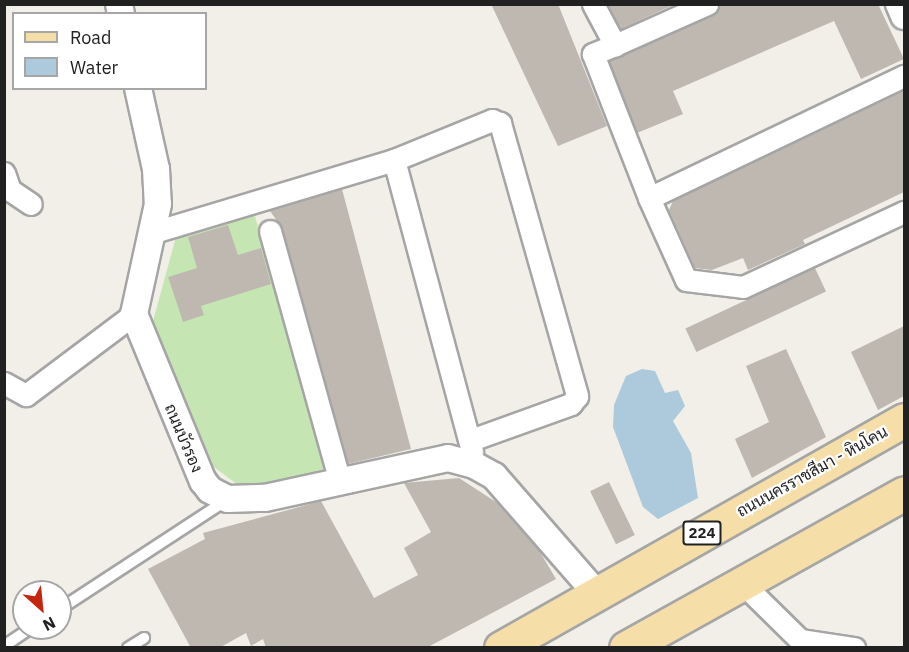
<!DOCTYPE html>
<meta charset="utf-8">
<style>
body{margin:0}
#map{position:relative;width:909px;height:652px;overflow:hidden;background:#f1efe8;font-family:"IBM Plex Sans",Sarabun,sans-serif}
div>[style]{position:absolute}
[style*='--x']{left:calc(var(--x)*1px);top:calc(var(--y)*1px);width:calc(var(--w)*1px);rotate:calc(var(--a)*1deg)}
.grass>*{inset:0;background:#c5e6b2}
.water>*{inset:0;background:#accadb}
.building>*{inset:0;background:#beb8b1;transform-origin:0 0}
.roads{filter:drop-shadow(2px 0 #a5a5a5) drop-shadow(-2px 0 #a5a5a5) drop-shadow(0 2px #a5a5a5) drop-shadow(0 -2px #a5a5a5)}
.service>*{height:10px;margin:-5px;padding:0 5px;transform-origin:5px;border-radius:5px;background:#fff}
.minor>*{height:21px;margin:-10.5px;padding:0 10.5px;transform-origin:10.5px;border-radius:10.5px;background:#fff}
.tertiary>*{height:26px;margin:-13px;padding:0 13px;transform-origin:13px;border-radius:13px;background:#fff}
.primary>*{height:33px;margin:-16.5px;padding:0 16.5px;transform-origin:16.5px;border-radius:16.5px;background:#f6dea8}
span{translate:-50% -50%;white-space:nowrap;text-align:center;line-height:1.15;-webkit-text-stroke:4.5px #fff;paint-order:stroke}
.shield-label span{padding:2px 4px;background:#fff;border:2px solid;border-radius:4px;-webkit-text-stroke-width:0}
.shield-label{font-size:15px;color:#212121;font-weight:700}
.street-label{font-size:16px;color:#212121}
.frame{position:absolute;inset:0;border:6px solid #212121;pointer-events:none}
.legend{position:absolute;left:12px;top:12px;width:195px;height:78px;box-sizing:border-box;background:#fff;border:2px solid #a6a6a6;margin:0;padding:8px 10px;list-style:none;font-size:18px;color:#212121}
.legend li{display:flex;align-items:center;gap:12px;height:30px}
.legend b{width:30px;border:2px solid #a6a6a6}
.north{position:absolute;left:12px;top:580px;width:60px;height:60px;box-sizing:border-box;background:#fff;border:2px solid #a6a6a6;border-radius:50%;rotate:153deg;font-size:16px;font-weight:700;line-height:24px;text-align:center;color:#212121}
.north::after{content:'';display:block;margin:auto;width:21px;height:27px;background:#c4250e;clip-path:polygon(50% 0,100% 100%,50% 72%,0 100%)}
</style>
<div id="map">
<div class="grass">
<div style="clip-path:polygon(254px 213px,328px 468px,252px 489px,242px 488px,214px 467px,153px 321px,176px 237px)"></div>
</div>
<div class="water">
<div style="clip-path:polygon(642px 369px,655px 371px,665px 393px,678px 390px,685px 406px,673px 421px,691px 453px,698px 498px,658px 519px,643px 507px,613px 427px,614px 405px,626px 376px)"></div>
</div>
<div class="building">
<div style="clip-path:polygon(491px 4px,558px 4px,607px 126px,558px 146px)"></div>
<div style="clip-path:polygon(608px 4px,675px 4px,621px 29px)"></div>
<div style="clip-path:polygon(720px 4px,878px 4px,904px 59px,861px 79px,834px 21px,673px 91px,683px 114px,637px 133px,609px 61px,712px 16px)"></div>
<div style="clip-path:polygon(904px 91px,904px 192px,803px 240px,805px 244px,748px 270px,743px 258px,712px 270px,695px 268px,669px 210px,673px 201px)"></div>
<div style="clip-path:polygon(342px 189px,411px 449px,348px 464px,282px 228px,270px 211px)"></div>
<div style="clip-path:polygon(228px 225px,238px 255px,261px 248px,271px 284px,201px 306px,204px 315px,183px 322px,168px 277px,197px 268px,188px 237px)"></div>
<div style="left:815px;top:268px;width:26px;height:143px;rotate:65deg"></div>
<div style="clip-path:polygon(904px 326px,904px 396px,878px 410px,851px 352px)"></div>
<div style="clip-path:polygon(786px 349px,826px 437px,752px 478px,735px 439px,769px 422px,746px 366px)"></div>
<div style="clip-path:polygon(459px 478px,496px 502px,540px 552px,556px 579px,426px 648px,266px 648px,263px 639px,251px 646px,246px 633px,219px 648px,191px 648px,148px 569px,205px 539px,203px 533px,321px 501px,374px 598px,418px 575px,404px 548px,431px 532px,404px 483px)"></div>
<div style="left:609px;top:482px;width:59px;height:21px;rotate:64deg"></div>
</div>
<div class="roads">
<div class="service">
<div style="--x:60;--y:609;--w:201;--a:-33.2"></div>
<div style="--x:4;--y:646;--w:32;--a:-34"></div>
<div style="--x:128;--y:648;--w:19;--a:-32"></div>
</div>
<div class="minor">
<div style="--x:593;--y:4;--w:47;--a:61.8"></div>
<div style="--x:615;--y:45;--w:24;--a:158"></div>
<div style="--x:593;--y:54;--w:155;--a:68.7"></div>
<div style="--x:649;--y:198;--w:90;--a:65.7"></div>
<div style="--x:686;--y:280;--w:57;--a:7"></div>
<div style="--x:743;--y:287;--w:178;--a:-25"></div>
<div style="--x:615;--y:45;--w:101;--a:-24"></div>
<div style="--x:394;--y:160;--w:302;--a:75"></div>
<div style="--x:4;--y:173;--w:18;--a:71"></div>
<div style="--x:10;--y:190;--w:25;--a:34"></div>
<div style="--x:649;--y:198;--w:283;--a:-25.6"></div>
<div style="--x:270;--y:231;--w:261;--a:74.4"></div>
<div style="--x:154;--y:232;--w:251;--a:-16.7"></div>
<div style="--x:394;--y:160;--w:106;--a:-22.2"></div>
<div style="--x:492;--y:120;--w:9;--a:21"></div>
<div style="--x:500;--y:123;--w:284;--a:74.2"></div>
<div style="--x:577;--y:396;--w:10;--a:127"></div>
<div style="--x:571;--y:404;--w:106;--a:160.2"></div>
<div style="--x:4;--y:383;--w:25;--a:29"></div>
<div style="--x:26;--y:395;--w:135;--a:-36.9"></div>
<div style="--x:742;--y:583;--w:81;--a:44.5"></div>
<div style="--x:800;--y:640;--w:55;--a:8.4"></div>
</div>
<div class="tertiary">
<div style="--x:119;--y:4;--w:10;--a:79"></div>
<div style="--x:899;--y:4;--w:13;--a:67"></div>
<div style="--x:138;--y:88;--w:83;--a:77.5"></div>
<div style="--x:156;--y:169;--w:35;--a:87"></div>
<div style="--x:158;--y:204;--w:113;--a:102.3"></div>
<div style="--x:134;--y:314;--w:181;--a:67.6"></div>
<div style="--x:203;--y:481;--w:11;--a:52"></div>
<div style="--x:210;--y:490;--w:20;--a:27"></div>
<div style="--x:228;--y:499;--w:37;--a:-2"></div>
<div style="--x:265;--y:498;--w:187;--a:-12.3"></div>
<div style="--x:448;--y:458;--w:27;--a:15"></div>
<div style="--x:474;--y:465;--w:23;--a:29"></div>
<div style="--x:494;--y:476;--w:155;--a:48.9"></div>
</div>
<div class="primary">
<div style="--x:501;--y:648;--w:463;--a:-29.5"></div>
<div style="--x:626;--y:648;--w:318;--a:-29.1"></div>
</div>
</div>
<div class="shield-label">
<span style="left:702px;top:533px">224</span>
</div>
<div class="street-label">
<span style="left:184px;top:438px;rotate:67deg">ถนนบัวรอง</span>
<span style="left:812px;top:471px;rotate:-29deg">ถนนนครราชสีมา - หินโคน</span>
</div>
<div class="frame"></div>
<ul class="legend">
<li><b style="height:8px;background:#f6dea8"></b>Road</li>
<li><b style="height:16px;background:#accadb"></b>Water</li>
</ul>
<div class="north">N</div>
</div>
